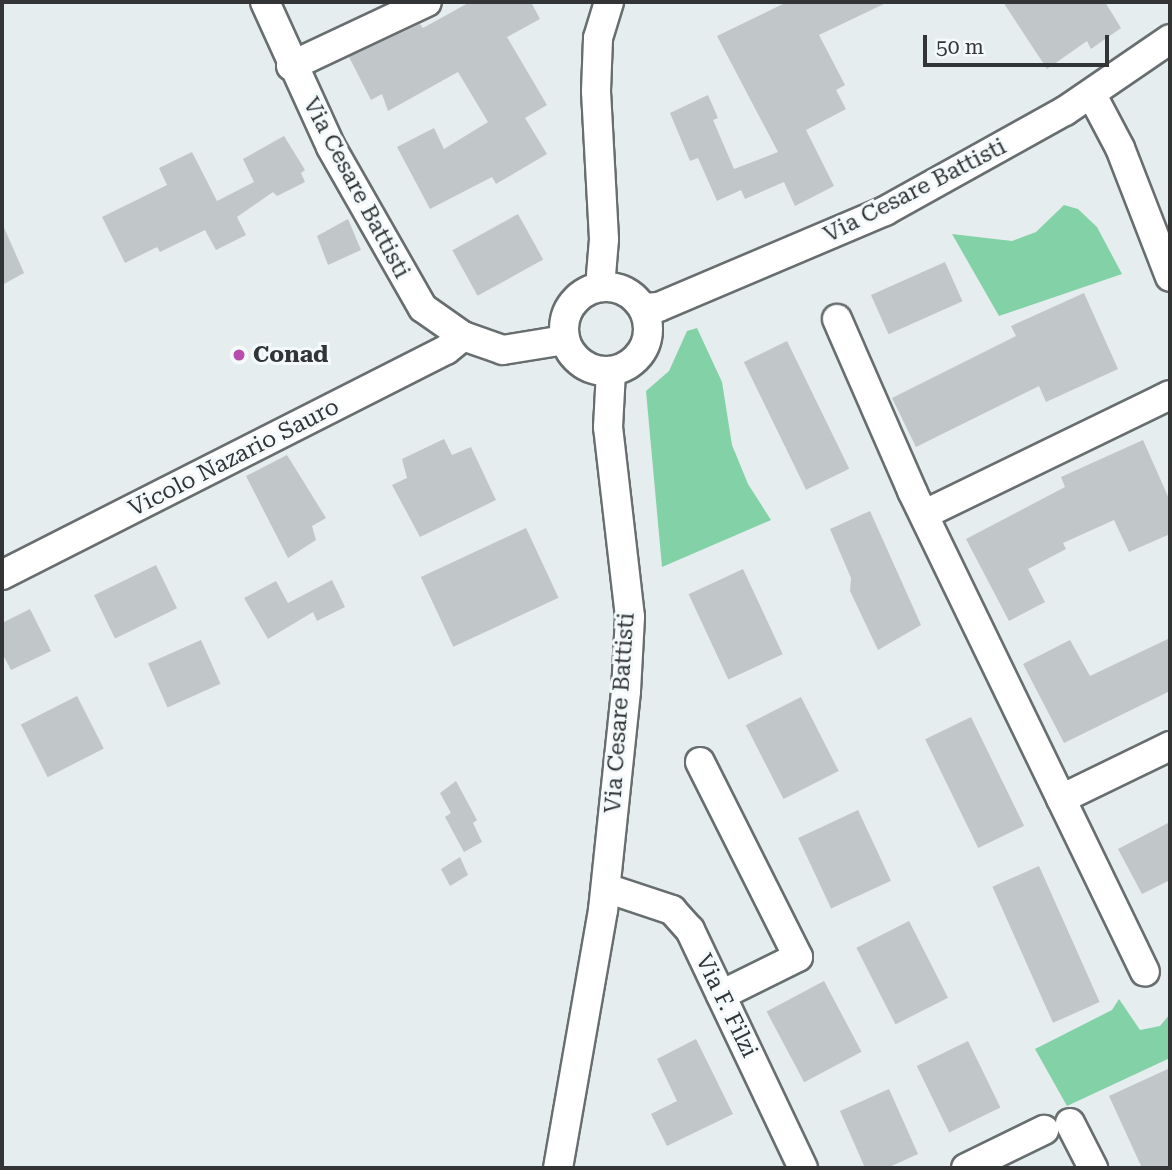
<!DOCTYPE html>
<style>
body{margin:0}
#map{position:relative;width:1172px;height:1170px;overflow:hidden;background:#e6edee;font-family:"Roboto Serif",serif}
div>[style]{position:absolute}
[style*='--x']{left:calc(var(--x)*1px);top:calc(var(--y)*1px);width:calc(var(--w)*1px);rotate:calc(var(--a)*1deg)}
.green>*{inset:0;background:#83d2a7}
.building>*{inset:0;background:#c1c6c9;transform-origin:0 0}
.roads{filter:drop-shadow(2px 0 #686e6f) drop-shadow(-2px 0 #686e6f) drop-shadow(0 2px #686e6f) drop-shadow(0 -2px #686e6f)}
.minor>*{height:28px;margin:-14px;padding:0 14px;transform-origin:14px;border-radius:14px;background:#fff}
.minor>.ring{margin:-14px;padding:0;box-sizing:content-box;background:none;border:28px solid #fff;border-radius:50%}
.dots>*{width:19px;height:19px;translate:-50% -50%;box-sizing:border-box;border:4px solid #f4fafb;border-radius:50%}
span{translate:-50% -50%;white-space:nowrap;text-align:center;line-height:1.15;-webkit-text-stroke:6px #f4fafb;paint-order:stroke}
.street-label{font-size:23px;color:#323435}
.poi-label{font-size:23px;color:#323435;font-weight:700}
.left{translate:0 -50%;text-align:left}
.frame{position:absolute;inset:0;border:4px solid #323435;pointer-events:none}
.scale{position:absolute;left:923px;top:35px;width:186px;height:32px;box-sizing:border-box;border:4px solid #323435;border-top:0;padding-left:9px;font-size:21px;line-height:24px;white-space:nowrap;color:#323435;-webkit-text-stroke:5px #f4fafb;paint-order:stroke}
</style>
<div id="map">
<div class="green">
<div style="clip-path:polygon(1064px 205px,1078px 209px,1097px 227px,1122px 274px,999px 316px,952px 234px,1012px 241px,1036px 232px)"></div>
<div style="clip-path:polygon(697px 328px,722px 382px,732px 445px,748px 484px,771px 520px,662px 567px,646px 391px,669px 371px,687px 331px)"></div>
<div style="clip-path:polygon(1119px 999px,1140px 1030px,1160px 1026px,1170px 1014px,1170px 1058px,1067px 1106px,1035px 1049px,1112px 1010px)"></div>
</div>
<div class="building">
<div style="clip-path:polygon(470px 2px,531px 2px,540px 19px,507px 37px,547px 105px,525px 118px,547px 154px,496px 184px,492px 177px,430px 209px,397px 147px,434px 128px,444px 149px,488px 122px,458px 72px,388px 111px,382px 94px,371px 100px,349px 57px,420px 24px,423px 28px)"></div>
<div style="clip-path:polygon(787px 2px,888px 2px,819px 35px,845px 85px,836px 90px,846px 109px,806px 130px,834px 186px,795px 206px,784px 182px,745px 199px,741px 190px,717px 201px,698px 158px,690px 161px,670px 113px,708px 95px,718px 118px,713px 120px,734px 169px,778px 152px,717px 36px)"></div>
<div style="clip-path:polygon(1003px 2px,1105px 2px,1121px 28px,1091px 49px,1087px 41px,1047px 69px)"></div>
<div style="clip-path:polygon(284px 136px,305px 170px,301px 173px,305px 182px,277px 196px,273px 192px,237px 217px,246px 235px,216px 250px,205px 230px,160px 252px,157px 247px,125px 263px,102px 217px,167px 185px,159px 168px,192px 152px,217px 201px,254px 182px,243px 159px)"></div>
<div style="left:518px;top:214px;width:52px;height:75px;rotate:61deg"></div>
<div style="clip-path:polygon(348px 219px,361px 250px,328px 265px,317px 236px)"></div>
<div style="clip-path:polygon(2px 223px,24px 273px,2px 285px)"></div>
<div style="left:945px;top:262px;width:43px;height:81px;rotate:66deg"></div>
<div style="clip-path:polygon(1084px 293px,1118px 369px,1046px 402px,1039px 386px,916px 447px,892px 398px,1016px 336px,1011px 326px)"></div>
<div style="left:787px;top:341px;width:142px;height:48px;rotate:64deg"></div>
<div style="clip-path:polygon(444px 439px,452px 455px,471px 447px,496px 500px,420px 537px,392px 485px,407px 478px,402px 459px)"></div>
<div style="clip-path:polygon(1143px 440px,1170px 501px,1170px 534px,1129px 552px,1114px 520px,1063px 543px,1066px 549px,1028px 569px,1045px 602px,1009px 621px,966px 539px,1065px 487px,1061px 477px)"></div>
<div style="clip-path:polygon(287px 455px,326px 518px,312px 526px,316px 540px,288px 558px,246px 476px)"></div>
<div style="clip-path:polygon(870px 511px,921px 625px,878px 650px,850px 591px,851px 578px,830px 529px)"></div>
<div style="left:526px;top:528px;width:77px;height:116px;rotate:65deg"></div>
<div style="left:156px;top:565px;width:48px;height:69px;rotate:64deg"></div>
<div style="left:743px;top:569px;width:94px;height:60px;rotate:65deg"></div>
<div style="clip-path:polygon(332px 580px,345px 607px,317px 621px,313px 612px,268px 639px,244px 598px,276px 581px,288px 603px)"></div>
<div style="clip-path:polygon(30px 609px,51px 651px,11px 670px,2px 653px,2px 623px)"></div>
<div style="clip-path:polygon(1170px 638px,1170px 691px,1064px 743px,1023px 664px,1070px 640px,1090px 676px)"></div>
<div style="left:201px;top:640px;width:48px;height:58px;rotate:66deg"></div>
<div style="left:77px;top:696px;width:59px;height:63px;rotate:63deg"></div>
<div style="left:801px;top:697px;width:83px;height:62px;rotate:63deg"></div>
<div style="left:971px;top:717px;width:121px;height:51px;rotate:64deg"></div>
<div style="clip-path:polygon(456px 781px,477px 820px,473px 823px,482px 842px,464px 852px,445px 817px,451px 813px,440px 793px)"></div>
<div style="left:858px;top:810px;width:78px;height:66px;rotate:65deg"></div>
<div style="clip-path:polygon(1170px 822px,1170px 880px,1142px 894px,1118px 849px)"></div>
<div style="clip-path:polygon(460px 857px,468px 875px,450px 886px,441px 869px)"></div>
<div style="left:1039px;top:866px;width:149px;height:51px;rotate:66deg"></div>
<div style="left:909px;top:921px;width:86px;height:59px;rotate:63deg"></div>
<div style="left:824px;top:981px;width:80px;height:65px;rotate:62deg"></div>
<div style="clip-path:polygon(696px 1039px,733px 1114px,667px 1146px,651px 1114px,677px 1101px,657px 1059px)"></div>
<div style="left:968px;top:1041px;width:74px;height:57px;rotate:64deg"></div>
<div style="clip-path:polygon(1170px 1068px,1170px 1168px,1142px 1168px,1109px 1096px)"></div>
<div style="clip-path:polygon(889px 1089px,918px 1154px,887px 1168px,865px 1168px,840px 1111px)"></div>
</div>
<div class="roads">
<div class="minor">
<div style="--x:265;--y:2;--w:159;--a:65.5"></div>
<div style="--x:331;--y:147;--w:185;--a:60.3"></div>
<div style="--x:423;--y:308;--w:49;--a:35"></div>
<div style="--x:463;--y:336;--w:42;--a:19.3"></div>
<div style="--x:503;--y:350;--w:63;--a:-9.2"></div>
<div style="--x:291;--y:66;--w:150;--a:-25.2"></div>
<div style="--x:1092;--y:95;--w:60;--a:62.2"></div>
<div style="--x:1120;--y:148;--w:138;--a:68.8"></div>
<div style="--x:600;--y:287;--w:48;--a:-85.2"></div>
<div style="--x:604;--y:239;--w:148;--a:-93.1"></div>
<div style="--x:596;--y:91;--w:53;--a:-87.8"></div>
<div style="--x:598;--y:38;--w:38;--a:-73"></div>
<div class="ring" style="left:564px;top:287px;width:56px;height:56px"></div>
<div style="--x:643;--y:308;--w:16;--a:-4"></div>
<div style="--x:659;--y:307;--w:246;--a:-23"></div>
<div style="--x:885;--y:211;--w:206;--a:-29.1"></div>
<div style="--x:1065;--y:111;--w:127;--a:-34.4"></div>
<div style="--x:837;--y:319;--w:188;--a:66.4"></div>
<div style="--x:912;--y:491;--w:534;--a:64.15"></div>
<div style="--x:925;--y:514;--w:272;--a:-25.9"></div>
<div style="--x:2;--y:575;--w:498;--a:-26.9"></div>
<div style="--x:446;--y:350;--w:22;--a:-39"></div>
<div style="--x:700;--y:762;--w:218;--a:63.3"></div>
<div style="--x:798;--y:957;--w:86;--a:153.7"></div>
<div style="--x:1061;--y:799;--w:121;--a:-25.9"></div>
<div style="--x:606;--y:888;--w:70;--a:18.4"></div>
<div style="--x:672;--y:910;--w:27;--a:48"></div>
<div style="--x:690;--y:930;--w:263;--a:64.6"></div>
<div style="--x:1070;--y:1123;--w:51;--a:62.9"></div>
<div style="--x:558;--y:1168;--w:262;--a:-80.1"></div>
<div style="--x:603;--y:910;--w:220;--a:-84"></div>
<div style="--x:626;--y:691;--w:74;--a:-86.9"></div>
<div style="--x:630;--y:617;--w:191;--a:-96.6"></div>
<div style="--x:608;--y:427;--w:56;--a:-86.9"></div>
<div style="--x:966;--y:1168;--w:87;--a:-26"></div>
</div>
</div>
<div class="dots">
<div style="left:239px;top:355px;background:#b84dae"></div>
</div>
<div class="street-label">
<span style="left:356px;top:188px;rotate:62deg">Via Cesare Battisti</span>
<span style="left:915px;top:191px;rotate:-27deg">Via Cesare Battisti</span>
<span style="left:234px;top:458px;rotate:-27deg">Vicolo Nazario Sauro</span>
<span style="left:620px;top:713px;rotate:-86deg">Via Cesare Battisti</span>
<span style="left:726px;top:1006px;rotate:64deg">Via F. Filzi</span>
</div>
<div class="poi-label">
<span class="left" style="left:253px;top:355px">Conad</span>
</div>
<div class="frame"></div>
<div class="scale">50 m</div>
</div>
